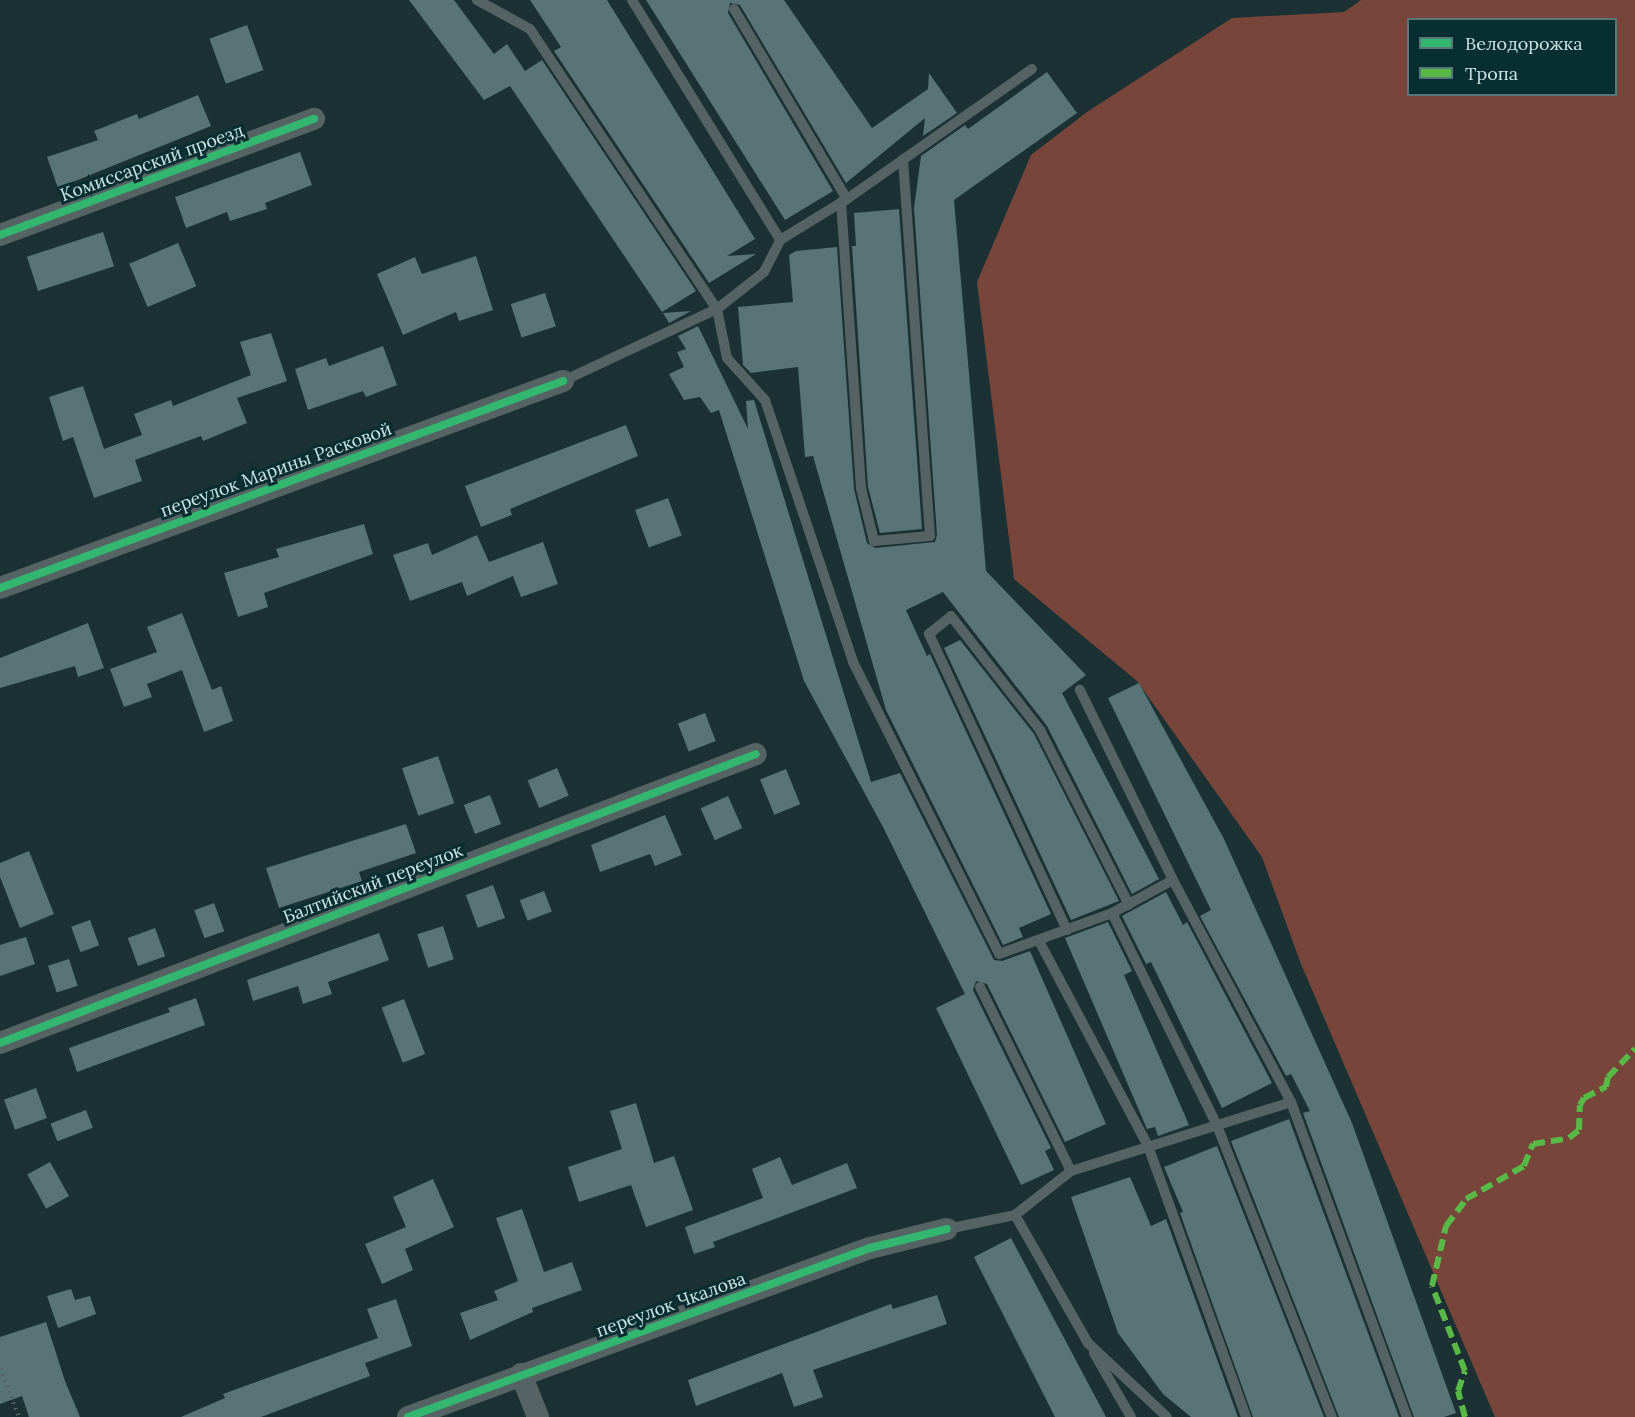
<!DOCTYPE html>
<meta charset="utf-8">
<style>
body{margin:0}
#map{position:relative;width:1635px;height:1417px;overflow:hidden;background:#1c3133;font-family:Lora,serif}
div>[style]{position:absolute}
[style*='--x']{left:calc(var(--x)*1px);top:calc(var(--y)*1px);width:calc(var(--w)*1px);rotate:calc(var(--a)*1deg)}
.green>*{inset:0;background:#78453b}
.building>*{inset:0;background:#587476;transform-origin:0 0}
.path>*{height:4px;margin-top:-2px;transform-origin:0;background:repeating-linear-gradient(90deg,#536162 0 1.5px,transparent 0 6px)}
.service>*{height:10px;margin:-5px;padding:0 5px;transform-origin:5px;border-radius:5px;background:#556364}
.minor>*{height:22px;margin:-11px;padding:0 11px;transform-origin:11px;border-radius:11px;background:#556364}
.quiet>*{height:6px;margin-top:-3px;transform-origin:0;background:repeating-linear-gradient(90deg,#58b947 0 12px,transparent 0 18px)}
.cycleway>*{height:8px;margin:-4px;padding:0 4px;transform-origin:4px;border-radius:4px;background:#33b770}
span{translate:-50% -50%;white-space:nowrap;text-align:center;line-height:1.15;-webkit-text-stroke:6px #072f31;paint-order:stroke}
.street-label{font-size:18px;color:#cfe3e4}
.legend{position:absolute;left:1407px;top:18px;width:210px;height:78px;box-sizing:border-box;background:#072f31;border:2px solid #577779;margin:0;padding:8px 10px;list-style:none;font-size:18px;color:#cfe3e4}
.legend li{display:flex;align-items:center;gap:12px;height:30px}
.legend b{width:30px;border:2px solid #577779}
</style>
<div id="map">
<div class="green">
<div style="clip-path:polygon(evenodd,1361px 0,1635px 0,1635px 1417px,1495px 1417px,1301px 964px,1262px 857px,1137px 681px,1014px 579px,977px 282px,1031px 155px,1087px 112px,1232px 18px,1344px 12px,1361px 0,1408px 20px,1616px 20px,1616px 94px,1408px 94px,1408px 20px)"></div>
</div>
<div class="building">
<div style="clip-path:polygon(409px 0,454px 0,494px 54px,507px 44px,525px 71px,542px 60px,696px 291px,662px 312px,510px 86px,484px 100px)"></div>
<div style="clip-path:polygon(530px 0,607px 0,755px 239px,727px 256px,756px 254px,709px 283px,554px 51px,561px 47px)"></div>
<div style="clip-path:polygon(646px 0,784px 0,872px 128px,928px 89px,929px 73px,957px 113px,923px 136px,925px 118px,846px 183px,740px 5px,730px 3px,728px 13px,833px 191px,785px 220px)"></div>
<div style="left:247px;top:25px;width:48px;height:40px;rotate:70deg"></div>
<div style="clip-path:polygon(1047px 72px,1077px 113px,954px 200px,986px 571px,1086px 675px,1062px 693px,1159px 879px,1132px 894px,1047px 726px,943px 592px,906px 610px,927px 656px,930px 654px,1051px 914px,1019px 928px,1023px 937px,1003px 945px,886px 710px,813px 456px,805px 457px,798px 367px,751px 373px,743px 365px,738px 307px,793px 302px,789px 255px,796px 251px,837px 247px,854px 489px,867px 543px,875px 548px,935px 542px,937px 535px,914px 208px,921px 156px,965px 125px,968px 129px)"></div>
<div style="clip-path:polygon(198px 95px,211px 126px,58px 188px,47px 157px,98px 140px,94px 131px,137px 114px,139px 119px)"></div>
<div style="clip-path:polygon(300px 152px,312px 185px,265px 203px,267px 209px,230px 221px,227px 212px,186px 228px,175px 197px)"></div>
<div style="clip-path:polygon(899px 209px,922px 529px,880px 533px,868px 487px,852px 246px,856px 246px,854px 213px)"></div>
<div style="left:103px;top:232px;width:36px;height:80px;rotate:72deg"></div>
<div style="left:178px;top:243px;width:47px;height:53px;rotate:67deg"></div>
<div style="clip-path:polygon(476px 256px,493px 310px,459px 321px,456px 312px,403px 335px,377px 274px,415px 257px,422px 274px)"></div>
<div style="left:545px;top:293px;width:35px;height:36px;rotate:72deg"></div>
<div style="clip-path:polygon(691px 311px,669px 323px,663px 313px)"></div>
<div style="clip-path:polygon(698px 326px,748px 429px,746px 401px,754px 400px,871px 782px,900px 773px,994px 960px,1002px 961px,1030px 951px,1106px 1124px,1065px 1142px,987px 984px,976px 981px,973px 990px,1051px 1148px,1045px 1151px,1054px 1170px,1021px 1185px,936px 1008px,965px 994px,883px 827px,804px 681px,719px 410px,711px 413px,700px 397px,684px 400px,669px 374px,684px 367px,677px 352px,686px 349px,678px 336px)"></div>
<div style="clip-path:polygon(271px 333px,287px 381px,237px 398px,247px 423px,203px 441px,201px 436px,135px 460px,142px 481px,94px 498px,73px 437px,63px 441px,49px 397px,83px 386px,104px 449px,142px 435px,134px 414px,171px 400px,173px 406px,251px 375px,240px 342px)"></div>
<div style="clip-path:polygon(383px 346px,397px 385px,366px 397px,363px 391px,308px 410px,295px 369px,326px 358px,329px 366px)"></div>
<div style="clip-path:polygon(626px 425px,638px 456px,510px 509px,512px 515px,481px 527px,465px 486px)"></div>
<div style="left:668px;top:498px;width:40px;height:35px;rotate:70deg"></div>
<div style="clip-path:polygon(364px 524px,373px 554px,264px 593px,268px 607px,238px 617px,224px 573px,279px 557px,276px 549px)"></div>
<div style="clip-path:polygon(477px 535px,489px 562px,543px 542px,558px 584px,521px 597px,513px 576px,467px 596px,462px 582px,410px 601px,393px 555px,428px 543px,432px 555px)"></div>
<div style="clip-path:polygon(182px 613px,212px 690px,221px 686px,233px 721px,204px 732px,182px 670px,147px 684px,152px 697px,124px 707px,110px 669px,157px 652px,147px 627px)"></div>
<div style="clip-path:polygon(88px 623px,104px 668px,78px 677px,75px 666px,0 688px,0 658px)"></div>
<div style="clip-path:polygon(960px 640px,1034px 734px,1119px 901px,1071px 920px,944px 648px)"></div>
<div style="clip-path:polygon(1139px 683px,1224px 839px,1352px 1123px,1456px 1413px,1444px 1417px,1414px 1417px,1303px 1113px,1310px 1111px,1291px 1074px,1286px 1076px,1200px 916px,1211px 910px,1108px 698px)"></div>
<div style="left:705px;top:713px;width:30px;height:29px;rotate:69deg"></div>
<div style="left:438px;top:756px;width:50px;height:38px;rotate:71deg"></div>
<div style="left:557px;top:768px;width:30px;height:32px;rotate:67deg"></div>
<div style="left:786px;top:769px;width:38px;height:28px;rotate:68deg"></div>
<div style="left:490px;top:795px;width:31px;height:28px;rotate:69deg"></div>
<div style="left:728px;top:796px;width:35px;height:30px;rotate:66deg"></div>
<div style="clip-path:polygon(665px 815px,682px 855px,655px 866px,650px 854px,600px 872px,591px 845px)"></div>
<div style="clip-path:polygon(406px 824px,416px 853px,359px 872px,362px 881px,279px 908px,266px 868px)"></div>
<div style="clip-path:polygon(29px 851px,54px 914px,20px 928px,0 877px,0 863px)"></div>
<div style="left:493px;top:885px;width:35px;height:29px;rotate:70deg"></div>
<div style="left:544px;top:891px;width:22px;height:26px;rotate:69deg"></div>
<div style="clip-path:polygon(1166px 892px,1183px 925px,1187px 922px,1272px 1083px,1222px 1108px,1151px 962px,1146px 964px,1122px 916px)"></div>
<div style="left:214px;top:903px;width:30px;height:21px;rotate:70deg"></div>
<div style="left:90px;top:920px;width:27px;height:20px;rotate:70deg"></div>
<div style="clip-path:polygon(1108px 922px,1132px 971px,1124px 975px,1189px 1125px,1158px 1136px,1155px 1127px,1147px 1129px,1065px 938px)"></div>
<div style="left:443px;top:926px;width:35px;height:27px;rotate:72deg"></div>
<div style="left:155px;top:928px;width:30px;height:29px;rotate:70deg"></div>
<div style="clip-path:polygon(379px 933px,389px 960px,328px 982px,332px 994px,303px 1004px,298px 986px,253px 1001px,247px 980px)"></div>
<div style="clip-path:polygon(26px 937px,35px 964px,0 976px,0 945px)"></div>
<div style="left:69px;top:959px;width:28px;height:22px;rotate:72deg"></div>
<div style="clip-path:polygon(196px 998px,205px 1025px,77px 1072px,69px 1048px,170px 1012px,168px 1008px)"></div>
<div style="left:404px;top:999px;width:59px;height:24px;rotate:69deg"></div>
<div style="left:36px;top:1088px;width:32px;height:34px;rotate:70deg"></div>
<div style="clip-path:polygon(636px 1103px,654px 1163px,674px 1156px,693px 1210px,646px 1227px,631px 1185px,579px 1202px,568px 1167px,622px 1149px,610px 1111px)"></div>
<div style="left:86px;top:1110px;width:19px;height:38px;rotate:69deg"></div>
<div style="clip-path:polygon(1289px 1119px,1399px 1417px,1339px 1417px,1231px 1141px)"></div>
<div style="clip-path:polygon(1217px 1146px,1324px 1417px,1253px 1417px,1180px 1213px,1183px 1212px,1164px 1167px)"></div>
<div style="clip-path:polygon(780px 1157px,792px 1185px,847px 1163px,857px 1188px,713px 1242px,715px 1247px,694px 1254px,685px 1227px,763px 1198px,752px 1169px)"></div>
<div style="left:50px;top:1162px;width:39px;height:26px;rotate:61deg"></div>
<div style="clip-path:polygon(1130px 1177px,1151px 1226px,1166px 1219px,1238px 1417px,1191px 1417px,1163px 1394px,1118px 1333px,1071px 1197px)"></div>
<div style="clip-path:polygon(433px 1179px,454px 1227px,405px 1249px,413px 1270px,382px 1284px,365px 1244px,406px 1227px,393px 1197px)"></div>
<div style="clip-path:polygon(522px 1209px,544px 1272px,572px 1262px,582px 1290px,532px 1308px,533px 1312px,470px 1340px,460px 1313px,498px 1300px,494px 1291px,518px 1281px,496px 1218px)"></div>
<div style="clip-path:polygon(1011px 1238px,1106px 1417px,1055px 1417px,974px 1257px)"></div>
<div style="clip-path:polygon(71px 1289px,75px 1300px,90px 1296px,96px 1314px,58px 1328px,47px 1296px)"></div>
<div style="clip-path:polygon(937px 1295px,947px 1324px,813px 1370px,823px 1397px,794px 1407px,782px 1373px,696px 1406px,688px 1380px,891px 1304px,893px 1309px)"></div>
<div style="clip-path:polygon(396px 1299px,412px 1346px,365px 1363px,370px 1376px,261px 1417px,181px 1417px,225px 1398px,223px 1394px,378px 1338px,367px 1309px)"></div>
<div style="clip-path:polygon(46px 1322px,65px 1381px,80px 1417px,29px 1417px,22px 1396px,0 1404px,0 1337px)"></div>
</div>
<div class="path">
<div style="--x:0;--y:1369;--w:52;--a:68.4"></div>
</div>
<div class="service">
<div style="--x:477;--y:0;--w:60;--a:28.7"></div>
<div style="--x:530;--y:29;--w:337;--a:56.3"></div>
<div style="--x:717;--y:309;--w:50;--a:78.5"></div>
<div style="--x:727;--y:358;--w:57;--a:47.9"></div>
<div style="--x:765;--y:400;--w:276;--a:71.4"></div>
<div style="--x:853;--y:662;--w:326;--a:63.4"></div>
<div style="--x:999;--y:954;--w:120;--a:-19.9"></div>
<div style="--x:1112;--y:913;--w:69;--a:-28.4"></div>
<div style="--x:1173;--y:880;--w:212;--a:-116.1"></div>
<div style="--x:632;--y:0;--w:282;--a:58.3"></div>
<div style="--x:734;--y:9;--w:221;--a:59.3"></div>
<div style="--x:841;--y:202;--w:287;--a:86"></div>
<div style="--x:861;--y:488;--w:55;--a:76.2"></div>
<div style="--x:874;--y:541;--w:56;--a:-5.1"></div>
<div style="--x:930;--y:536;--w:378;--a:-94.1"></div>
<div style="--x:563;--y:381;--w:170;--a:-25.1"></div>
<div style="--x:717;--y:309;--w:60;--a:-38.2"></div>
<div style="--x:764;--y:272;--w:36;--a:-63"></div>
<div style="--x:780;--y:240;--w:79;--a:-31.5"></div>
<div style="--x:847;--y:199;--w:226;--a:-35.1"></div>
<div style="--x:1173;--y:880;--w:251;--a:62"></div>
<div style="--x:1112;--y:913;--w:234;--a:63.7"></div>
<div style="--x:1216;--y:1123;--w:316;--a:68.5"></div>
<div style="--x:1067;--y:930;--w:327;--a:-115"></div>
<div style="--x:929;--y:634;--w:28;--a:-39"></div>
<div style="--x:951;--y:616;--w:145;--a:52"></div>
<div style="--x:1040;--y:730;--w:196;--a:63"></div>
<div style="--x:1039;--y:941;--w:232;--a:62"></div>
<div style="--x:1148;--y:1146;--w:288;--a:70.1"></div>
<div style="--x:980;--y:987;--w:205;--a:63.7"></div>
<div style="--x:1015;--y:1215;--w:147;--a:60.3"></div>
<div style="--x:1088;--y:1343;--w:108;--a:43.1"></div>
<div style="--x:947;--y:1229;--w:69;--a:-11.6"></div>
<div style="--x:1015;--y:1215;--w:71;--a:-38.2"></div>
<div style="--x:1071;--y:1171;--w:231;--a:-17.4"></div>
<div style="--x:1291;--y:1102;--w:336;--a:69.8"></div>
<div style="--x:1094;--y:1353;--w:74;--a:60"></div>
</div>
<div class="minor">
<div style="--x:0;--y:235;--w:335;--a:-20.3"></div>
<div style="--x:0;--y:588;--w:600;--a:-20.19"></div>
<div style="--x:0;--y:1043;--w:809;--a:-20.92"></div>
<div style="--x:521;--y:1374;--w:46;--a:68.4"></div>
<div style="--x:408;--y:1417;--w:492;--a:-20.1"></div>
<div style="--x:870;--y:1248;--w:79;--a:-13.9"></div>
</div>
<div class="quiet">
<div style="--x:1465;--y:1417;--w:27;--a:-105"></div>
<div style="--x:1458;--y:1391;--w:21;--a:-71"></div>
<div style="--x:1465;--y:1371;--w:91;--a:-111.2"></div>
<div style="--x:1432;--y:1286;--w:62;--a:-76.9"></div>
<div style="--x:1446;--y:1226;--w:34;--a:-53"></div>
<div style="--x:1466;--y:1199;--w:67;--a:-29.6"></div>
<div style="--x:1524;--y:1166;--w:24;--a:-68"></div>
<div style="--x:1533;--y:1144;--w:36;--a:-9"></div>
<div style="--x:1569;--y:1138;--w:13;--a:-39"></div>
<div style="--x:1579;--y:1130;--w:25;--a:-88"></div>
<div style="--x:1580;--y:1105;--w:8;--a:-60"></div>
<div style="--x:1584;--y:1098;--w:25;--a:-27"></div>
<div style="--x:1606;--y:1087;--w:10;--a:-79"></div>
<div style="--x:1608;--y:1077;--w:39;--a:-46"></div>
</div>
<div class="cycleway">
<div style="--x:0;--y:235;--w:335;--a:-20.3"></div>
<div style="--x:0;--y:588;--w:600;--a:-20.19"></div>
<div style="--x:0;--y:1043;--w:809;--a:-20.92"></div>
<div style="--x:408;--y:1417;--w:492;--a:-20.1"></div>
<div style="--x:870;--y:1248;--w:79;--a:-13.9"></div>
</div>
<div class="street-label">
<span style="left:152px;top:163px;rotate:-20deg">Комиссарский проезд</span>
<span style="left:276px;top:470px;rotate:-20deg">переулок Марины Расковой</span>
<span style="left:373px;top:884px;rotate:-21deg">Балтийский переулок</span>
<span style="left:671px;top:1305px;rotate:-20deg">переулок Чкалова</span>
</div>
<ul class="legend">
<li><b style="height:8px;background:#33b770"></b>Велодорожка</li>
<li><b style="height:8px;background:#58b947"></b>Тропа</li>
</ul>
</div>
